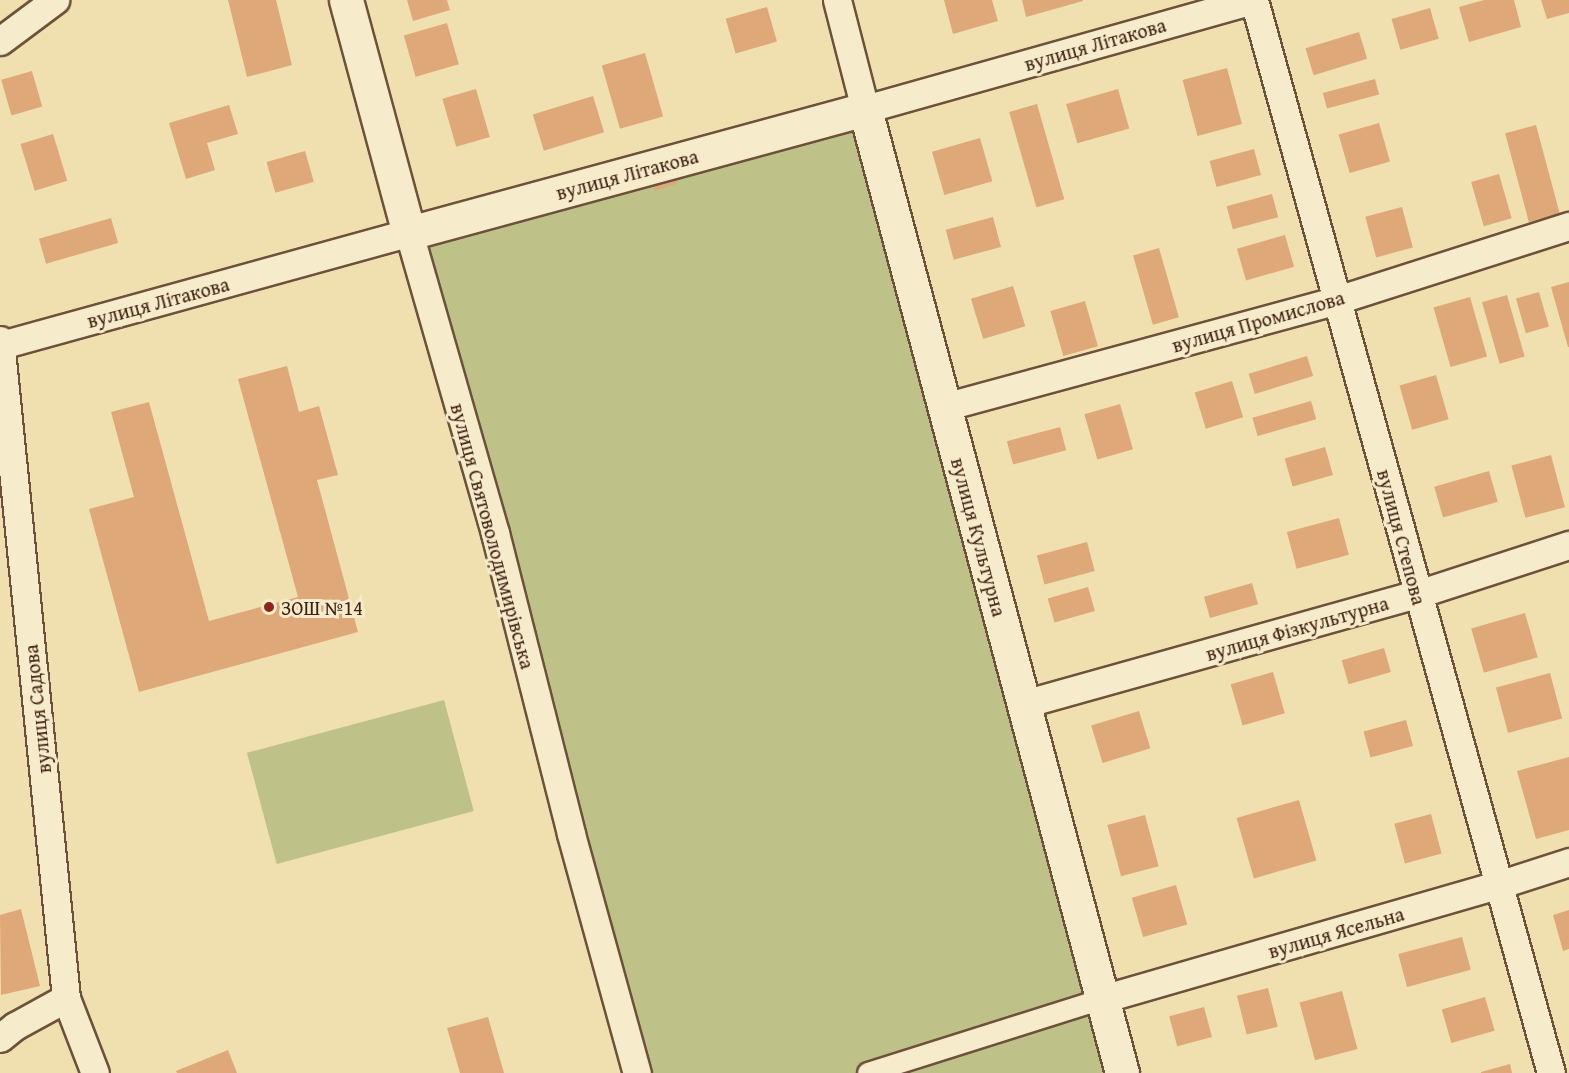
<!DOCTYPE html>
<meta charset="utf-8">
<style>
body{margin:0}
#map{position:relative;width:1569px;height:1073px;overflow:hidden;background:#f1e0af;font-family:"Gentium Book Plus",serif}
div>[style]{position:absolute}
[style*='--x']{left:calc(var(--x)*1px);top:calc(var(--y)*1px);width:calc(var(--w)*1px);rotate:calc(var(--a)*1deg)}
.green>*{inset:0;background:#bec188;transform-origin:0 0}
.building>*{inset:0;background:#dea879;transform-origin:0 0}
.roads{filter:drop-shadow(2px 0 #6d513b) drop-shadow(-2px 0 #6d513b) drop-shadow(0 2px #6d513b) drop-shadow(0 -2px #6d513b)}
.pedestrian>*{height:20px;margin:-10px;padding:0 10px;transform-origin:10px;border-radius:10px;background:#f6ebcb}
.minor>*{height:27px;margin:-13.5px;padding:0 13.5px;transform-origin:13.5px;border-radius:13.5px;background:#f6ebcb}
.tertiary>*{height:33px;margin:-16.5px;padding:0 16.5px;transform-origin:16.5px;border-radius:16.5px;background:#f6ebcb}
.dots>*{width:16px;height:16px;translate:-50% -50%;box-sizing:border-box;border:3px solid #f6ebcb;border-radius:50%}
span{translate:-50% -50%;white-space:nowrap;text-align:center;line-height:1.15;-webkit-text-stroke:6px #f6ebcb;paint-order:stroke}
.street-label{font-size:20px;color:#412114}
.poi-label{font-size:20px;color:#412114}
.left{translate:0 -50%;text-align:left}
</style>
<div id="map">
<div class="green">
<div style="left:865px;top:109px;width:998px;height:473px;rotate:75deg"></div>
<div style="left:444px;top:700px;width:115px;height:204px;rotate:75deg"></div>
</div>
<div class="building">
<div style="clip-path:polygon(228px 0,276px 0,292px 65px,247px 77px)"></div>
<div style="clip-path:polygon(407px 0,447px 0,450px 10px,413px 21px)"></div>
<div style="clip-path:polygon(944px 0,992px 0,998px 21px,953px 34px)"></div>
<div style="clip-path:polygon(1022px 0,1083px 0,1083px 1px,1026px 17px)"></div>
<div style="clip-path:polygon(1484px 0,1514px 0,1521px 27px,1469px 42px,1459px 7px)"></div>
<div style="clip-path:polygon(1541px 0,1569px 0,1569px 13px,1547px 19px)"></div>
<div style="left:767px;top:7px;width:36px;height:43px;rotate:74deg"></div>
<div style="left:1430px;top:8px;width:32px;height:40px;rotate:74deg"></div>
<div style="left:447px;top:23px;width:43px;height:45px;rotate:74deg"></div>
<div style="left:1359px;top:32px;width:28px;height:56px;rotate:73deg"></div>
<div style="left:645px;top:53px;width:66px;height:45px;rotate:74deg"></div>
<div style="left:1227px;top:68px;width:58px;height:46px;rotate:75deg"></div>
<div style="left:32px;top:71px;width:37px;height:32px;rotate:74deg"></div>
<div style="left:1375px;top:79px;width:16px;height:54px;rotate:75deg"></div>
<div style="left:476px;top:89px;width:50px;height:35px;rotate:74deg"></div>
<div style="left:1118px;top:89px;width:41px;height:54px;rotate:74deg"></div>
<div style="left:593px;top:96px;width:38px;height:63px;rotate:73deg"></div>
<div style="left:1037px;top:104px;width:99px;height:29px;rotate:74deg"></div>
<div style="clip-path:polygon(229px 105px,238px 134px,207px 143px,215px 170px,186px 179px,169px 123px)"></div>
<div style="left:1379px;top:123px;width:40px;height:42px;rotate:74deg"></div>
<div style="left:1536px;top:125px;width:92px;height:32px;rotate:75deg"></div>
<div style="left:53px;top:134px;width:49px;height:34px;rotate:73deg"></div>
<div style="left:980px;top:138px;width:45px;height:50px;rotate:74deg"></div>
<div style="left:1254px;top:149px;width:27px;height:46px;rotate:75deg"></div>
<div style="left:305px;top:151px;width:32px;height:40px;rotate:74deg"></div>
<div style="left:673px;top:168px;width:16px;height:24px;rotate:72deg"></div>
<div style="left:1499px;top:174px;width:46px;height:29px;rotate:74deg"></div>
<div style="left:1272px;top:194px;width:24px;height:47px;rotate:75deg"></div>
<div style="left:1402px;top:207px;width:42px;height:38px;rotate:75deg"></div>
<div style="left:993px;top:217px;width:31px;height:49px;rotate:75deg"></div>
<div style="left:111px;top:218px;width:26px;height:75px;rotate:74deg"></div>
<div style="left:1285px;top:235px;width:33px;height:50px;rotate:74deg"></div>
<div style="left:1159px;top:248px;width:72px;height:27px;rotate:74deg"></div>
<div style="clip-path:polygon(1569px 282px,1569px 347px,1568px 347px,1551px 287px)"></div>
<div style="left:1013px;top:286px;width:42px;height:44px;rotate:73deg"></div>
<div style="left:1539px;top:292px;width:36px;height:24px;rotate:74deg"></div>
<div style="left:1507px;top:295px;width:64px;height:26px;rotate:74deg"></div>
<div style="left:1470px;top:297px;width:62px;height:38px;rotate:74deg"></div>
<div style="left:1085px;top:301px;width:47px;height:36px;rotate:74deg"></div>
<div style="left:1307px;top:356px;width:21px;height:61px;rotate:73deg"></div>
<div style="clip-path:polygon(287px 366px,299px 412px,319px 406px,338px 475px,317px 480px,358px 632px,139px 692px,89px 509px,134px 497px,111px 412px,149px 402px,209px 621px,298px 597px,238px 379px)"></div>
<div style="left:1436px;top:375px;width:46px;height:38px;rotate:74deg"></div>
<div style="left:1232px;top:381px;width:38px;height:39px;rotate:73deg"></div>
<div style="left:1311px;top:401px;width:19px;height:61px;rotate:74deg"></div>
<div style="left:1120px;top:404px;width:47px;height:37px;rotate:74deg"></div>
<div style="left:1060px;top:427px;width:24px;height:55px;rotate:75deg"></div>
<div style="left:1325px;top:447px;width:29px;height:42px;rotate:74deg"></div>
<div style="left:1551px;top:455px;width:54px;height:41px;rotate:75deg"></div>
<div style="left:1489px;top:471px;width:32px;height:57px;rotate:74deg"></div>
<div style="left:1339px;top:518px;width:38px;height:54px;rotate:75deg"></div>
<div style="left:1087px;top:542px;width:30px;height:52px;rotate:75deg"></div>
<div style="left:1252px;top:583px;width:22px;height:50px;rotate:74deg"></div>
<div style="left:1088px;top:587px;width:25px;height:42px;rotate:74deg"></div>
<div style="left:1525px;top:613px;width:46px;height:56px;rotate:74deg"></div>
<div style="left:1384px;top:648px;width:25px;height:44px;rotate:74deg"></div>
<div style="left:1273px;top:672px;width:43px;height:44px;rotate:74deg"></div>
<div style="left:1550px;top:673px;width:47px;height:56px;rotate:75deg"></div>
<div style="left:1139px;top:711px;width:39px;height:50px;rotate:73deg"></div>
<div style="left:1406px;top:720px;width:27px;height:44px;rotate:75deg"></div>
<div style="clip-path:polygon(1569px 757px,1569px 830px,1536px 839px,1517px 771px)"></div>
<div style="left:1299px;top:800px;width:63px;height:65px;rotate:74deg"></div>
<div style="left:1431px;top:814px;width:41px;height:38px;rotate:75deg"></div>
<div style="left:1145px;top:815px;width:53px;height:39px;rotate:75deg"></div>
<div style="left:1176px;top:885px;width:41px;height:46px;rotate:74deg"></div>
<div style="clip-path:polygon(21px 909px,40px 986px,1px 995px,0 915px)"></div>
<div style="clip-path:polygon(1569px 910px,1569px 949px,1563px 951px,1553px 915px)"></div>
<div style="left:1462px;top:937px;width:34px;height:66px;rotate:75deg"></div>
<div style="left:1268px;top:988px;width:40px;height:32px;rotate:76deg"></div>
<div style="left:1342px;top:991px;width:60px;height:44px;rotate:75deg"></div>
<div style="left:1485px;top:997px;width:35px;height:45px;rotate:74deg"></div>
<div style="left:1204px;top:1007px;width:31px;height:36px;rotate:75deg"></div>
<div style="clip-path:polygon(488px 1017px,504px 1073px,460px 1073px,447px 1028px)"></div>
<div style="clip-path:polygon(228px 1050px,237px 1073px,177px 1073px,176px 1071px)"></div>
<div style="clip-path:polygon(1510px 1064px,1512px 1073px,1481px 1073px,1481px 1072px)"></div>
</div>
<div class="roads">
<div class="pedestrian">
<div style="--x:868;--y:1073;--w:245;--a:-17.5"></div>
</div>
<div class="minor">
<div style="--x:837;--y:0;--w:113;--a:75.6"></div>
<div style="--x:865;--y:109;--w:402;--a:-15.7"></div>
<div style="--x:1254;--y:0;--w:1113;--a:74.53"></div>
<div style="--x:0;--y:41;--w:69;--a:-36.7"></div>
<div style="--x:0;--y:340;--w:661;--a:84.27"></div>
<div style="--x:66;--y:998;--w:80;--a:68.9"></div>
<div style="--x:1;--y:345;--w:423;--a:-15.4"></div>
<div style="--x:409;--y:233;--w:312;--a:74"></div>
<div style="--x:495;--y:533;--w:310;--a:75.8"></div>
<div style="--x:571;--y:834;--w:248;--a:74.6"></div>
<div style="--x:944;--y:407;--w:407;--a:-15.2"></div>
<div style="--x:1337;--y:300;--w:244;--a:-17.7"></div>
<div style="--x:1023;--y:704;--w:410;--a:-15.6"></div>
<div style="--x:1418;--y:594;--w:159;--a:-18"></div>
<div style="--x:1102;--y:999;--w:412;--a:-16.1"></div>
<div style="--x:1498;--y:885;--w:75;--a:-17.9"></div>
<div style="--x:0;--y:1038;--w:19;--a:-39"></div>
<div style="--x:15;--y:1026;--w:58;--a:-28.8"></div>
</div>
<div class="tertiary">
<div style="--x:346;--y:0;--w:241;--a:74.9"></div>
<div style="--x:409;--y:233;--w:473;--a:-15.2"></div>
<div style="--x:865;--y:109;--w:998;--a:75.07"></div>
</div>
</div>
<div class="dots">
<div style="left:269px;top:607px;background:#8f2418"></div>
</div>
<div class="street-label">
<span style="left:1095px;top:44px;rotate:-16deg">вулиця Літакова</span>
<span style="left:627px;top:174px;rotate:-15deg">вулиця Літакова</span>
<span style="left:158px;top:302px;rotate:-15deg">вулиця Літакова</span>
<span style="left:1258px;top:321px;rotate:-16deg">вулиця Промислова</span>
<span style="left:493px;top:536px;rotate:75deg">вулиця Святоволодимирівська</span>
<span style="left:979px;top:537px;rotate:75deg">вулиця Культурна</span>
<span style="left:1402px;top:537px;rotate:75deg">вулиця Степова</span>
<span style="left:1297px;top:628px;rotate:-16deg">вулиця Фізкультурна</span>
<span style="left:37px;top:709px;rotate:-96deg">вулиця Садова</span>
<span style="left:1336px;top:932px;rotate:-16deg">вулиця Ясельна</span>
</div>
<div class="poi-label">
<span class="left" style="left:281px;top:607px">ЗОШ №14</span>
</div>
</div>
